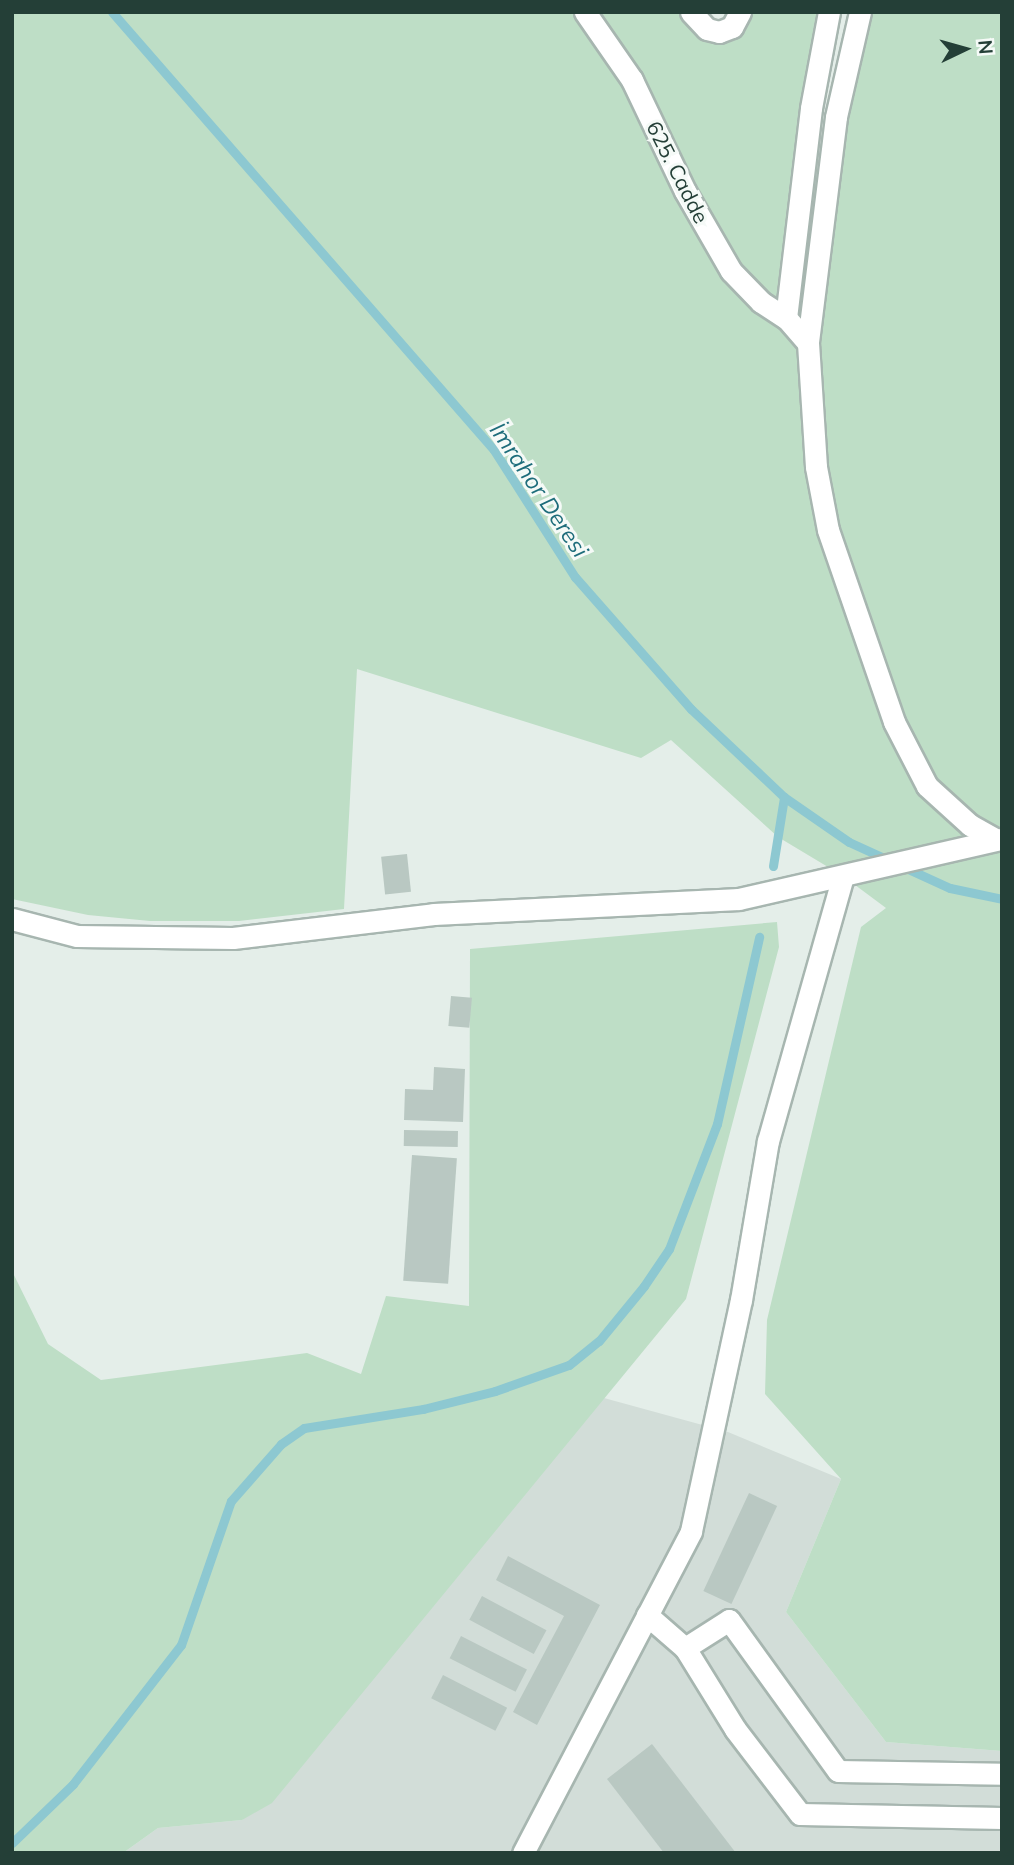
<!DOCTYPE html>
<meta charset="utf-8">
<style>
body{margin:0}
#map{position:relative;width:1014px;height:1865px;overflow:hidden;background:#e4eee9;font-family:Mulish,sans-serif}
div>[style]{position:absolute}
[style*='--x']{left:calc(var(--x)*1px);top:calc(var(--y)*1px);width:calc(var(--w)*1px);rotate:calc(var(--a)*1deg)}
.built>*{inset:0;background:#d2ddd8}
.green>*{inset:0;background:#bedec6}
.stream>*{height:9px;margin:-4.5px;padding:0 4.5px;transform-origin:4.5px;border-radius:4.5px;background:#8dc8d1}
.building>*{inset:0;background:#b9c8c2;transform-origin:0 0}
.roads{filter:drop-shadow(2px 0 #a7b6b0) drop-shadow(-2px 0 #a7b6b0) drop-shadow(0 2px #a7b6b0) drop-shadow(0 -2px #a7b6b0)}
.minor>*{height:21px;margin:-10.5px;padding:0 10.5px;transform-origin:10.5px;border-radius:10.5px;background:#fff}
.tertiary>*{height:21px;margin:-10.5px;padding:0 10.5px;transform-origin:10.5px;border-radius:10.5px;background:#fff}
span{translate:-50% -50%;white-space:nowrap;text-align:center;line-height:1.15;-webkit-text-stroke:6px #f5faf7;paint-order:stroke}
.street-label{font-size:21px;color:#243f37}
.water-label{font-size:23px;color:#1e6d7b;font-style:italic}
.frame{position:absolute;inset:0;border:14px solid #243f37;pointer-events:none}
.north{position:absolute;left:930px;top:14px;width:70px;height:70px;-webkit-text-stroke:5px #f5faf7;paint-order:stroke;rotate:85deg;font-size:19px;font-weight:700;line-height:28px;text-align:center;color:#243f37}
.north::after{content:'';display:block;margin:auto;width:24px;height:32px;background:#243f37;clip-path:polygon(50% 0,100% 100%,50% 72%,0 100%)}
</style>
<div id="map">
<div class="built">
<div style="clip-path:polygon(604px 1398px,728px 1432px,841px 1479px,786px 1612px,886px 1742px,1002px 1751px,1002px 1853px,123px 1853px,158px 1828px,242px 1820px)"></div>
</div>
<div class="green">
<div style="clip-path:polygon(12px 12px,691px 12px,707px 29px,740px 12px,829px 12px,786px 317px,808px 342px,860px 12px,1002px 12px,1002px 1751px,886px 1742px,786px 1612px,841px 1479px,765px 1394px,767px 1320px,861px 927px,886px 908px,843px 876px,778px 837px,671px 740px,641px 758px,357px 669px,344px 909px,239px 921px,150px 921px,88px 915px,12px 899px)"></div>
<div style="clip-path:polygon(777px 922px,779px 947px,686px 1299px,272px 1803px,242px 1820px,158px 1828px,123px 1853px,12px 1853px,12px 1271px,48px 1344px,101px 1380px,307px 1353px,361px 1374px,386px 1296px,469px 1306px,470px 949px)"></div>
</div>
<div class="stream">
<div style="--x:112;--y:12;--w:581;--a:48.91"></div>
<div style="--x:494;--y:450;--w:151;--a:57.5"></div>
<div style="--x:575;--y:577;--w:176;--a:48.7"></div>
<div style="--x:691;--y:709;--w:128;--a:43.4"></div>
<div style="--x:784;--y:797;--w:79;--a:34.7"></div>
<div style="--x:849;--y:842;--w:111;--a:24.5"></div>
<div style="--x:950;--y:888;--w:53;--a:11.9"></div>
<div style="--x:773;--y:866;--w:70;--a:-80.9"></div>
<div style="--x:12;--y:1843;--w:85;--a:-44"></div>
<div style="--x:73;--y:1784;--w:176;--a:-52.2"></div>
<div style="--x:181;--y:1645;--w:152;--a:-70.9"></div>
<div style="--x:231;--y:1501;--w:76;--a:-48.7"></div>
<div style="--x:281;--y:1444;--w:28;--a:-35"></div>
<div style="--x:304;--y:1428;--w:121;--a:-9.1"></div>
<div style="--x:423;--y:1409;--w:74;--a:-14"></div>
<div style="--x:495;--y:1391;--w:78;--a:-19.4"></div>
<div style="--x:569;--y:1365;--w:38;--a:-39"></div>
<div style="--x:599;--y:1341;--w:71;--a:-50.7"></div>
<div style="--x:644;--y:1286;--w:45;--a:-56"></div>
<div style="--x:669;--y:1249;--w:134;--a:-69"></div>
<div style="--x:717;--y:1124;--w:192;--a:-77.3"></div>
</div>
<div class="building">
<div style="left:407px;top:854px;width:38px;height:26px;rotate:84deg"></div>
<div style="left:451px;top:996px;width:21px;height:30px;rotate:5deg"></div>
<div style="clip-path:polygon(434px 1067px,465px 1069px,463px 1122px,404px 1120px,405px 1089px,433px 1090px)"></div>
<div style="left:404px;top:1130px;width:54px;height:16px;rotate:1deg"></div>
<div style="left:412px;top:1155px;width:45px;height:126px;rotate:4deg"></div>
<div style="left:749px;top:1493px;width:31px;height:108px;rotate:25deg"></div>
<div style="clip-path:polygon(508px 1556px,600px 1605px,537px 1725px,513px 1712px,564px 1616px,496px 1580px)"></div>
<div style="left:482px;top:1596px;width:73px;height:27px;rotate:28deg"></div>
<div style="left:461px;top:1636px;width:74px;height:25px;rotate:27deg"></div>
<div style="left:443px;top:1675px;width:72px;height:26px;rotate:27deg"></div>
<div style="clip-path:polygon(652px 1744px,736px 1853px,664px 1853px,607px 1779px)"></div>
</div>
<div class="roads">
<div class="minor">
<div style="--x:585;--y:12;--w:83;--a:55.3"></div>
<div style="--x:632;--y:80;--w:123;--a:64.5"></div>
<div style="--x:685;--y:191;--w:92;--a:60.1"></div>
<div style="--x:731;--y:271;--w:43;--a:45.9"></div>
<div style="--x:761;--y:302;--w:30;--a:33"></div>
<div style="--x:691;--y:12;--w:23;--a:47"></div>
<div style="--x:707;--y:29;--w:12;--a:14"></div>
<div style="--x:719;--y:32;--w:14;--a:-21"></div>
<div style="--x:732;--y:27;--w:17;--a:-62"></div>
<div style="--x:647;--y:1615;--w:50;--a:41"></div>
<div style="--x:685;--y:1648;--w:95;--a:58.3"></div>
<div style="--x:735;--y:1729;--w:107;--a:52.6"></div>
<div style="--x:800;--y:1814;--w:202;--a:1.1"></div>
<div style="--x:685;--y:1648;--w:52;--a:-32.5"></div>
<div style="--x:729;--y:1620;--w:186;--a:54.2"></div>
<div style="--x:838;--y:1771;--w:164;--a:1"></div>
<div style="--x:523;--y:1853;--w:363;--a:-62.4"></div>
<div style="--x:691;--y:1531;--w:236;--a:-77.8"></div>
<div style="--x:741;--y:1300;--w:161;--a:-80.4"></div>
<div style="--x:768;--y:1141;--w:275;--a:-74.2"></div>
</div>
<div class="tertiary">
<div style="--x:860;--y:12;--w:108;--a:102.9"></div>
<div style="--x:836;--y:117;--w:228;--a:97.1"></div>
<div style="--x:808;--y:343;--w:124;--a:86.3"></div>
<div style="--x:816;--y:467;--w:64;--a:79.2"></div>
<div style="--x:828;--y:530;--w:203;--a:71"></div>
<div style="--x:894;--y:722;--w:72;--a:62.7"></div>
<div style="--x:927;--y:786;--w:58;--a:42.2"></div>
<div style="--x:970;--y:825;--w:26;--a:29"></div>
<div style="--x:808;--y:343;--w:33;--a:-131"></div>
<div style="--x:786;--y:318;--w:211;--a:-83.2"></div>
<div style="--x:811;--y:108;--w:98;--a:-79.4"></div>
<div style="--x:12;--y:919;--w:67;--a:14.7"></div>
<div style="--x:77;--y:936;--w:156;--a:0.7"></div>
<div style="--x:233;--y:938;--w:202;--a:-6.8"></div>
<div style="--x:434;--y:914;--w:305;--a:-2.8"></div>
<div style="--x:739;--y:899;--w:270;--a:-12.9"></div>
</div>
</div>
<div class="street-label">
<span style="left:678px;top:172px;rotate:63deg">625. Cadde</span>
</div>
<div class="water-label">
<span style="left:539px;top:490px;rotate:56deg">İmrahor Deresi</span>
</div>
<div class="frame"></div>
<div class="north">N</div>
</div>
